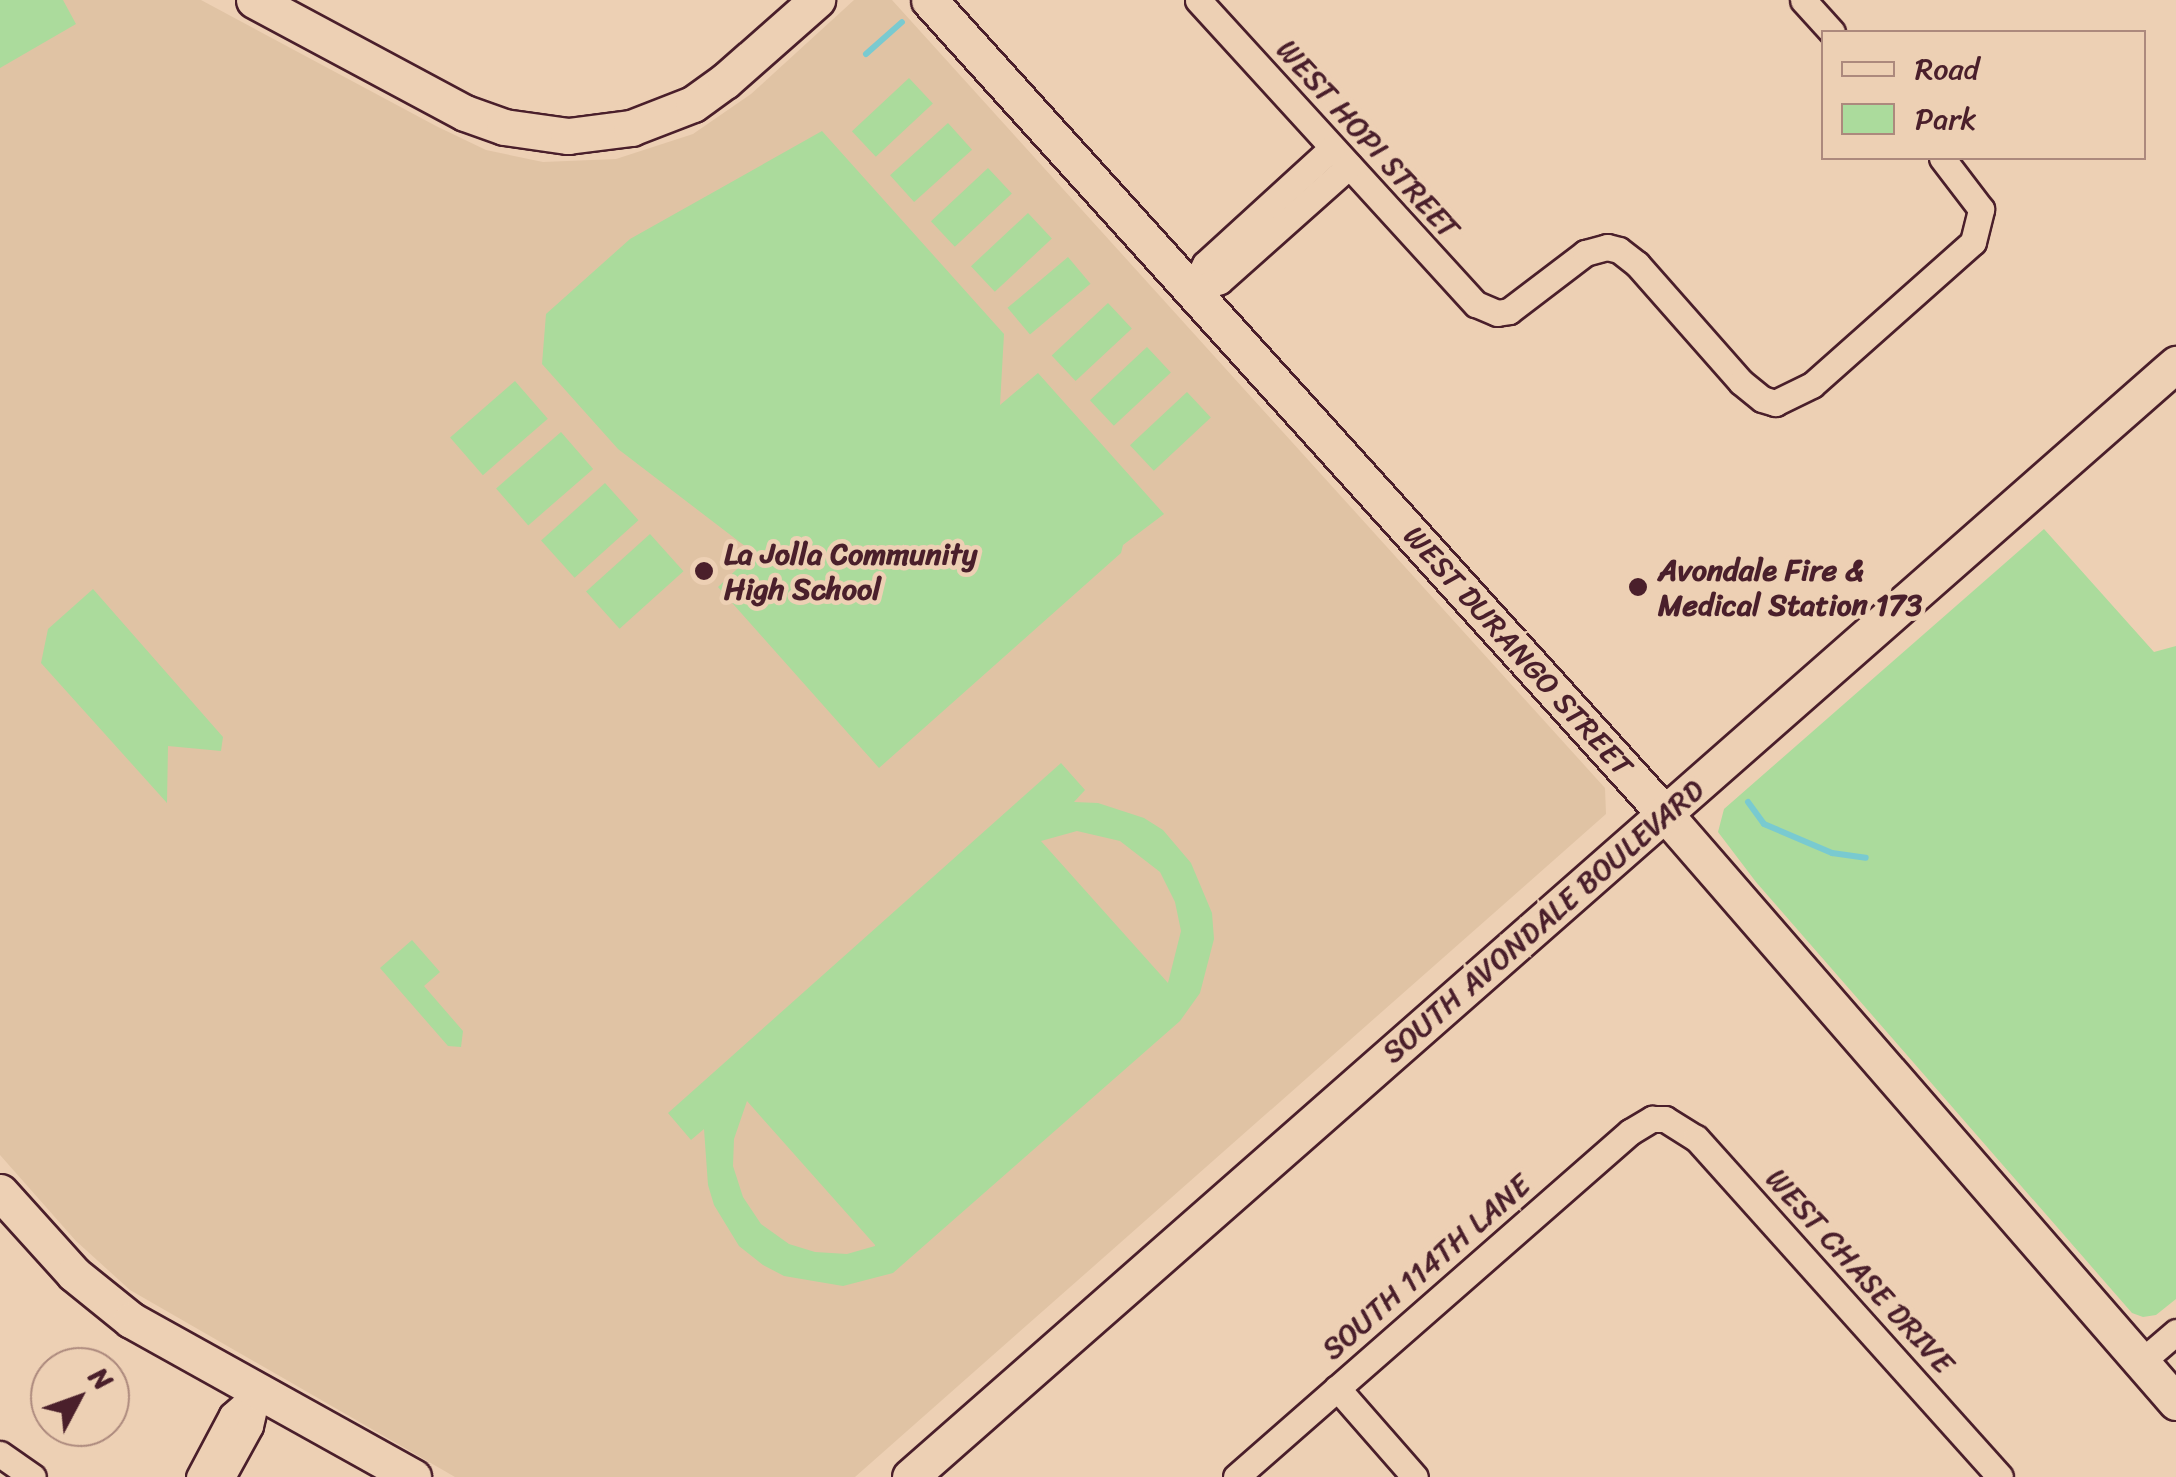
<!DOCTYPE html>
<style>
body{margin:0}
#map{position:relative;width:2176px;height:1477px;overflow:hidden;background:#edd0b4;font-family:Sriracha,sans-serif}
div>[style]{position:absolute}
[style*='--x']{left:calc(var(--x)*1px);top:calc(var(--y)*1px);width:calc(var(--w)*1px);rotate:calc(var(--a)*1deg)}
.built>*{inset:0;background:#e0c3a4}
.green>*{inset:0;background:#abdb9c;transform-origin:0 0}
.stream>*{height:6px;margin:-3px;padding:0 3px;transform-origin:3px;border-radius:3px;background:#79cad0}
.roads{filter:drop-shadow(2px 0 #4a1f2b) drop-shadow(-2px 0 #4a1f2b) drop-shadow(0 2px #4a1f2b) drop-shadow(0 -2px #4a1f2b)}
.street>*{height:25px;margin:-12.5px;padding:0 12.5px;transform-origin:12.5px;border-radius:12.5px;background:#edd0b4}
.secondary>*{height:35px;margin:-17.5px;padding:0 17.5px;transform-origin:17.5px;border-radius:17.5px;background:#edd0b4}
.dots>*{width:28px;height:28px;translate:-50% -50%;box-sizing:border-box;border:5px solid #edd0b4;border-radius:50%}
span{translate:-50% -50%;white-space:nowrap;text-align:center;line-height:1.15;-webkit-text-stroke:9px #edd0b4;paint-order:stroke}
.street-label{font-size:30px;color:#4a1f2b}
.poi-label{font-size:30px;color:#4a1f2b;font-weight:700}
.left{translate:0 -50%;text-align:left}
.legend{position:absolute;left:1821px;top:30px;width:325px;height:130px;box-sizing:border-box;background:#edd0b4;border:2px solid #ac897d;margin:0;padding:12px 18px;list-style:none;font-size:30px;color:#4a1f2b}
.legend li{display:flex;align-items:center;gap:20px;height:50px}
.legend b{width:50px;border:2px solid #ac897d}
.north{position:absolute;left:30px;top:1347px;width:100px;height:100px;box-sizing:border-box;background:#edd0b4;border:2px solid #ac897d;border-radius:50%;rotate:49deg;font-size:28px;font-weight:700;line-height:40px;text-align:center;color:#4a1f2b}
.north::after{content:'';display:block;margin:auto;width:35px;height:45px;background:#4a1f2b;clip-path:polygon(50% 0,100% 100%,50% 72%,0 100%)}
</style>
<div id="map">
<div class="built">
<div style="clip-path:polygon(0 0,201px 0,436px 126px,486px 150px,543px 162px,616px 159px,693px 134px,751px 94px,854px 0,892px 0,1605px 788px,1606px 814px,855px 1477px,455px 1477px,130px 1290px,76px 1241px,0 1155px)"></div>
</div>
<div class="green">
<div style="clip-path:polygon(0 0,63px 0,76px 24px,0 68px)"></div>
<div style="left:909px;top:78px;width:35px;height:78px;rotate:47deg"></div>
<div style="left:948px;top:123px;width:36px;height:78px;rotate:48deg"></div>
<div style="clip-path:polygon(822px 131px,1004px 334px,1000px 405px,1038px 373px,1164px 514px,1123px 545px,1121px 553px,879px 768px,718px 587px,754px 553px,618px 449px,542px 364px,546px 314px,630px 239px)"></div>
<div style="left:988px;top:168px;width:35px;height:78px;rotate:47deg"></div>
<div style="left:1028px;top:213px;width:35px;height:78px;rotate:47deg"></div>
<div style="left:1068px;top:257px;width:35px;height:79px;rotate:50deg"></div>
<div style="left:1108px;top:303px;width:35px;height:77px;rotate:47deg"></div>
<div style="left:1147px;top:347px;width:35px;height:78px;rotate:47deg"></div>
<div style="left:515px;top:381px;width:50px;height:86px;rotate:49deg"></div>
<div style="left:1187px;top:392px;width:35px;height:78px;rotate:47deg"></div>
<div style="left:561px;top:432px;width:49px;height:86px;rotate:49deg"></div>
<div style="left:605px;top:483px;width:50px;height:86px;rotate:48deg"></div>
<div style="clip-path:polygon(2044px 529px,2154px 652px,2176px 646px,2176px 1299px,2156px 1315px,2143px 1317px,2132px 1313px,1756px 882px,1718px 832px,1724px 809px)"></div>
<div style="left:650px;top:534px;width:50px;height:86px;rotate:48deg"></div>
<div style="clip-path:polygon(93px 589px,223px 737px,221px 751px,168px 746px,167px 803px,41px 663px,48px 629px)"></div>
<div style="clip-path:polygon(evenodd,1061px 763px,1085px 790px,1074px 802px,1098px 803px,1144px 818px,1163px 830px,1191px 863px,1212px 913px,1214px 939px,1200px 993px,1180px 1021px,893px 1273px,843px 1286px,784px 1276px,763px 1265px,739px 1246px,714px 1205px,708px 1185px,704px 1129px,691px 1140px,668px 1113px,1061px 763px,1077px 831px,1120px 841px,1160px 872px,1175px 902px,1181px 931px,1168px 983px,1041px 841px,1077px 831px,1061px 763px,747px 1101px,875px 1245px,875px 1246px,847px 1254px,815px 1252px,789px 1244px,761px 1224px,743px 1197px,733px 1166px,734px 1139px,747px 1101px)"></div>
<div style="clip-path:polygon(412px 940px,440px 972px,424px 986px,463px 1031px,461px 1047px,448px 1046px,380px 968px)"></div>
</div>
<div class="stream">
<div style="--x:866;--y:54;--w:48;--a:-41.6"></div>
<div style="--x:1748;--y:802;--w:27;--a:54"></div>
<div style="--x:1764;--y:824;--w:74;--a:23.1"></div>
<div style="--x:1832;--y:853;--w:34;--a:8"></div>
</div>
<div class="roads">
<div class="street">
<div style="--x:1198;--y:0;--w:412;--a:47.6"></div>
<div style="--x:1476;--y:304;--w:23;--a:23"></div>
<div style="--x:1497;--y:313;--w:12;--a:-9"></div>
<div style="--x:1509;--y:311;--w:96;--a:-37.3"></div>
<div style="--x:1585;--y:253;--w:23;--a:-15"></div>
<div style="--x:1607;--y:247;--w:12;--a:14"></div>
<div style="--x:1619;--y:250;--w:23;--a:38"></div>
<div style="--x:1637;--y:264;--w:157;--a:48.6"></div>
<div style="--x:1741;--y:382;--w:27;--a:39"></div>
<div style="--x:1762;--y:399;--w:14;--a:17"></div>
<div style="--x:1775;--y:403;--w:41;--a:-25.9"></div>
<div style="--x:1812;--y:385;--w:215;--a:-41.6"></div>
<div style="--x:1973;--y:242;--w:34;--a:-76"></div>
<div style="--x:1981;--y:209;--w:64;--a:-127.4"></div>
<div style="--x:1803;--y:0;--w:43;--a:47.8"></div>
<div style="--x:1332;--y:148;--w:172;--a:137.6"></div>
<div style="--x:1205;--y:264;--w:30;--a:118"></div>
<div style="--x:1191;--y:290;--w:30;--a:-17"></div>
<div style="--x:1220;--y:281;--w:173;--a:-41.7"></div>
<div style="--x:2141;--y:1362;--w:46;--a:-40.6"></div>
<div style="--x:1337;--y:1388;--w:118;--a:48.8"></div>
<div style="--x:0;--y:1454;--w:40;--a:34.9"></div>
<div style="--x:199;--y:1477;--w:70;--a:-62"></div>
<div style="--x:232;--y:1415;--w:35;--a:-41"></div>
<div style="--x:222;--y:1477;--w:58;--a:-61.2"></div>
<div style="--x:250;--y:1426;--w:35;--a:-77"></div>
<div style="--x:1236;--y:1477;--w:524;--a:-41.21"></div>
<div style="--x:1630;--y:1132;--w:26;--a:-31"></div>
<div style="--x:1652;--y:1119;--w:13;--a:0"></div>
<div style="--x:1665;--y:1119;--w:36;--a:32"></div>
<div style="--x:1696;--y:1138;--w:455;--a:48.1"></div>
</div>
<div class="secondary">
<div style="--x:254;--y:0;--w:239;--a:28.2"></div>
<div style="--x:465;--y:113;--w:41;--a:19.7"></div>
<div style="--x:504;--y:127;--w:65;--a:8"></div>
<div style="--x:568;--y:136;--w:64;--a:-7.2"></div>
<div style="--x:631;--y:128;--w:66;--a:-21.2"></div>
<div style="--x:693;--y:104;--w:39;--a:-36"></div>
<div style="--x:725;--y:81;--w:123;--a:-41.4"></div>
<div style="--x:929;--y:0;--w:1097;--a:47.88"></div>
<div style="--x:1665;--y:814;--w:779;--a:49.01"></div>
<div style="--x:0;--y:1192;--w:110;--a:47.9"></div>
<div style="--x:74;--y:1274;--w:73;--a:38.9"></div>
<div style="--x:131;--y:1320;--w:323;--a:29.1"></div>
<div style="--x:910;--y:1477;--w:1686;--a:-41.32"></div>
</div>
</div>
<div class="dots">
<div style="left:704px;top:571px;background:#4a1f2b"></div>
<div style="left:1638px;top:587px;background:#4a1f2b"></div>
</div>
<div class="street-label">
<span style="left:1368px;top:139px;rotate:48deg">WEST HOPI STREET</span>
<span style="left:1518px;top:651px;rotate:48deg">WEST DURANGO STREET</span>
<span style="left:1543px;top:921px;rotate:-41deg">SOUTH AVONDALE BOULEVARD</span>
<span style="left:1426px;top:1267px;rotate:-41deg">SOUTH 114TH LANE</span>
<span style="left:1860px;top:1271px;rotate:48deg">WEST CHASE DRIVE</span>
</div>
<div class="poi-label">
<span class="left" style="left:724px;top:571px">La Jolla Community<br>High School</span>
<span class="left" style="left:1658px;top:587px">Avondale Fire &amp;<br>Medical Station 173</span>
</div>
<ul class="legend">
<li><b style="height:12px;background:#edd0b4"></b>Road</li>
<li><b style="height:28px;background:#abdb9c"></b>Park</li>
</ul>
<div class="north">N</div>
</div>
